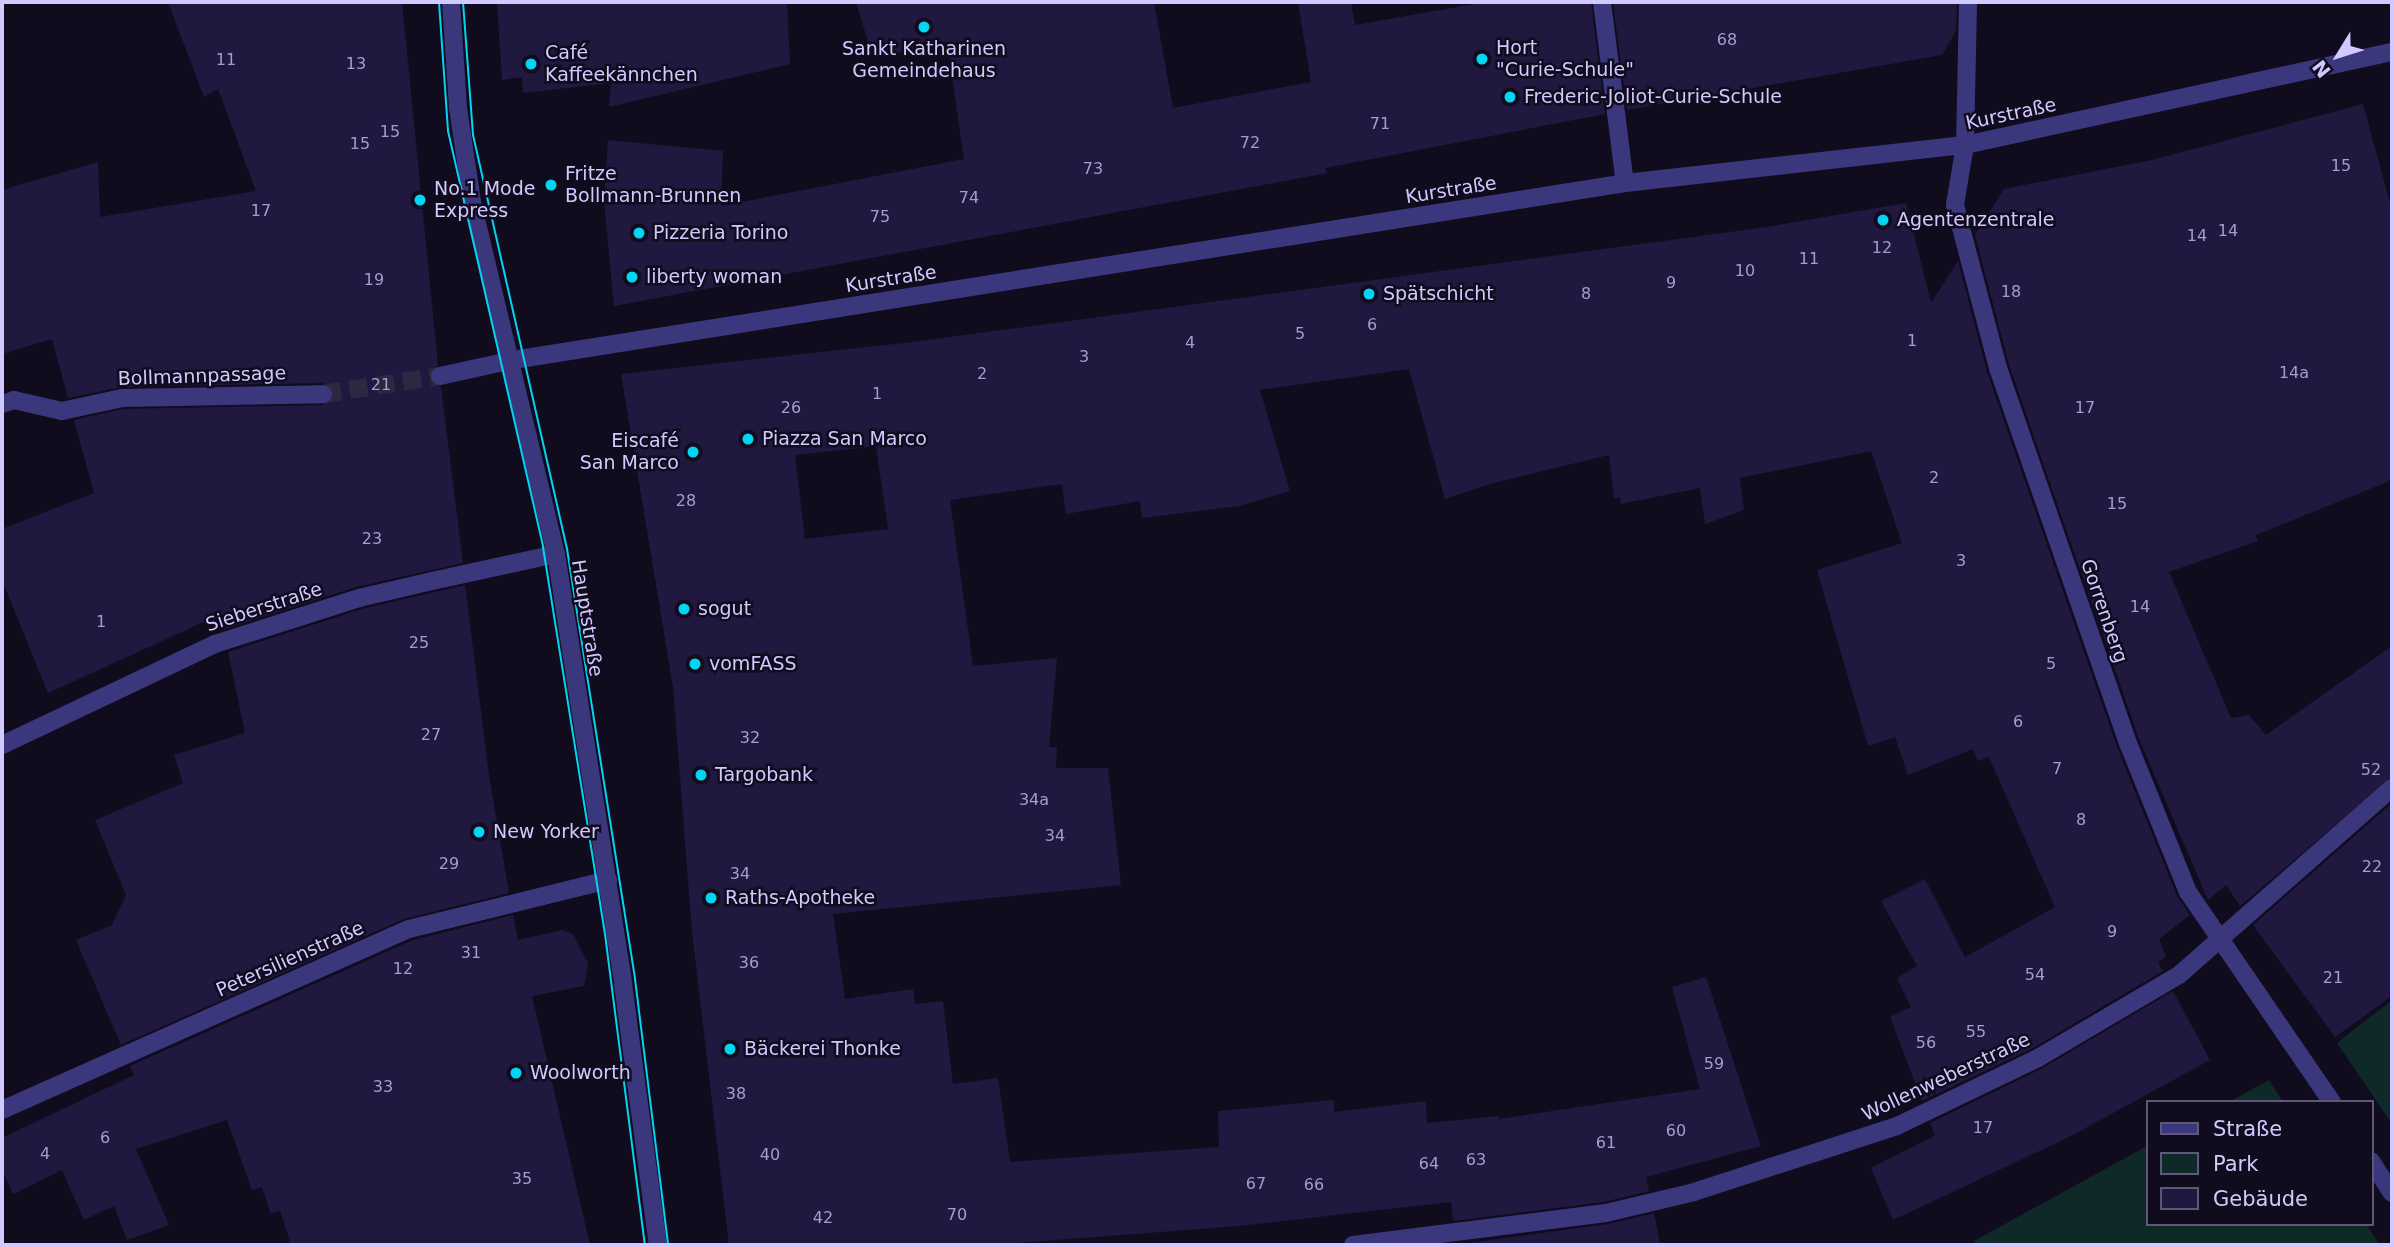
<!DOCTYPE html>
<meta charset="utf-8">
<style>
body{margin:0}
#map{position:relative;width:2394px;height:1247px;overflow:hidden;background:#100c1e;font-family:"DejaVu Sans",sans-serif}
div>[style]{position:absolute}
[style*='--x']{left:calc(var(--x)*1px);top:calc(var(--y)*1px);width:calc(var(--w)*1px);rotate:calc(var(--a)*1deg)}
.green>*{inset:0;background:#0f2828}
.building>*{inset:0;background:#21183f}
.pedestrian-tunnel>*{height:18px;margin-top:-9px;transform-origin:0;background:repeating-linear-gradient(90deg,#2d2840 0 18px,transparent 0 27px)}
.pedestrian>*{height:18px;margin:-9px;padding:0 9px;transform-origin:9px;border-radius:9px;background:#3b377d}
.minor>*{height:18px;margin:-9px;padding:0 9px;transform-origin:9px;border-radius:9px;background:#3b377d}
.tram>*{height:2px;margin:-1px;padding:0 1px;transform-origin:1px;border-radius:1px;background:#00d5f4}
.dots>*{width:19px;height:19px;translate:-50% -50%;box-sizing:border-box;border:4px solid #100c1e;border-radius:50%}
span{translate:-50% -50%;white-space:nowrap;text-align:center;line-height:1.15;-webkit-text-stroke:5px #100c1e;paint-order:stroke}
.number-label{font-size:16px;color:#a59dcf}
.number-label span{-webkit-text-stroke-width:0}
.poi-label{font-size:19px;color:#d1c9ff}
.left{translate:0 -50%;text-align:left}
.right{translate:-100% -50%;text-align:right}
.street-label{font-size:19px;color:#d1c9ff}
.frame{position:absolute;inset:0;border:4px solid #d1c9ff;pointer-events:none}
.legend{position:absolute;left:2146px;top:1100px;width:228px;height:126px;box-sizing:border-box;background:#100c1e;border:2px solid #5d5878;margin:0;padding:9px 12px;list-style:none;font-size:21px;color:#d1c9ff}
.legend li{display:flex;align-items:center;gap:14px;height:35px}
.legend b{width:35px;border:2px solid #5d5878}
.north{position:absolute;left:2303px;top:21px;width:70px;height:70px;-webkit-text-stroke:5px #100c1e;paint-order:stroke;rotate:232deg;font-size:19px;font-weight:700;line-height:28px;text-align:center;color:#d1c9ff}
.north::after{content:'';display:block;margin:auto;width:24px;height:32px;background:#d1c9ff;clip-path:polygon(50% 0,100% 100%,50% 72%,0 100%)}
</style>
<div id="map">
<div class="green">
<div style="clip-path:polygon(2392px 1000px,2392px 1124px,2337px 1043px)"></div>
<div style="clip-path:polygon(2269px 1080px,2283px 1102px,2229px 1102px)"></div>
<div style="clip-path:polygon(2147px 1146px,2147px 1224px,2366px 1224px,2380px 1245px,1975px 1245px,1974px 1241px)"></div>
</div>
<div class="building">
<div style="clip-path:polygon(168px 2px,402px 2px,438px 365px,429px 378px,441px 387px,463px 563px,356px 587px,223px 630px,219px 615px,48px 693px,2px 580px,2px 529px,94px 493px,74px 420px,123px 409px,323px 405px,334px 394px,323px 383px,122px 387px,68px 398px,52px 339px,2px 354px,2px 190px,98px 162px,100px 217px,256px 191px,218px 89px,204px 97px)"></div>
<div style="clip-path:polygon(497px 2px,787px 2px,790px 64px,609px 107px,611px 83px,523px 93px,522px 77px,502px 80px)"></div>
<div style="clip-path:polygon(856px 2px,1154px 2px,1173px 108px,1311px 82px,1298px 2px,1351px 2px,1355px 25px,1486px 2px,1591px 2px,1605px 114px,1325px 168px,1327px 173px,614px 306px,604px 201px,608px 140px,723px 151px,721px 206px,964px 159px,947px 42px,873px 58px)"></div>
<div style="clip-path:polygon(1613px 2px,1957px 2px,1956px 31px,1942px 55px,1627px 110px)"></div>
<div style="clip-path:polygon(2363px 104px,2392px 210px,2392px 480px,2256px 535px,2258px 541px,2169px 572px,2231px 718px,2249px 715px,2266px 735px,2392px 646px,2392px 777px,2240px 906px,2226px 885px,2208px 900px,2139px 739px,2009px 365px,1975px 235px,2004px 189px,2152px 160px)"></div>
<div style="clip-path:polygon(evenodd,1906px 203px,1931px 303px,1958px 261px,1987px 372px,2117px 747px,2177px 896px,2190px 915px,2159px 939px,2166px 957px,2158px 962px,2163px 971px,2033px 1048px,1922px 1101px,1890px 1017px,1911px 1007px,1897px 978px,1917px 966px,1881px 901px,1925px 879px,1965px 957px,2055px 907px,1989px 757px,1978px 761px,1973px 749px,1908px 775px,1895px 737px,1868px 746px,1817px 570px,1902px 543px,1871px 451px,1740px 478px,1744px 510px,1705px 524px,1700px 488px,1621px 504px,1620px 497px,1614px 498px,1609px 455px,1493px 483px,1445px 499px,1409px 369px,1260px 390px,1290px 491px,1239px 506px,1142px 518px,1140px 501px,1066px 514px,1062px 484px,950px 500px,973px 666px,1057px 658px,1049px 747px,1057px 747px,1056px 768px,1108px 768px,1121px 885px,833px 914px,845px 999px,913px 989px,915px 1004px,943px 1001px,953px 1084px,998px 1078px,1010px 1162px,1219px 1147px,1218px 1111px,1334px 1100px,1334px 1112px,1426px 1101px,1427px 1123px,1498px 1116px,1499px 1119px,1700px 1089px,1672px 987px,1706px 977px,1761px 1146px,1646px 1177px,1649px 1191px,1604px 1202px,1453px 1221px,1451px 1202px,1239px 1226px,988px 1245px,729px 1245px,692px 932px,673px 687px,621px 374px,913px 342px,1767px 227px,1906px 203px,876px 446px,888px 529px,805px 539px,795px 455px,876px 446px)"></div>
<div style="clip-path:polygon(465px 585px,489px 775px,509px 893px,404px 919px,121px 1045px,76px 940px,112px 925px,126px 895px,95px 820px,183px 783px,174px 755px,245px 733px,228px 652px,362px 609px)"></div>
<div style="clip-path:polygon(2392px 803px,2392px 996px,2335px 1037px,2253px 925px)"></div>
<div style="clip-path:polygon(513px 915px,518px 940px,562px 930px,573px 934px,588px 964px,584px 986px,532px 996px,590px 1245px,291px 1245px,280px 1210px,271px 1214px,262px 1187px,252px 1190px,227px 1120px,136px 1149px,169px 1225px,127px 1240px,114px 1206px,84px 1220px,62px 1170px,13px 1194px,2px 1170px,2px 1138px,134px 1075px,130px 1066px,413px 940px)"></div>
<div style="clip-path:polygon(2173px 991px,2210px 1060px,2071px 1136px,1893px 1220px,1871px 1168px,1935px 1136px,1930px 1123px,2043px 1068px)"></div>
<div style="clip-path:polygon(1654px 1213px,1660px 1245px,1455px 1245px,1608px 1224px)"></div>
</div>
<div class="pedestrian-tunnel">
<div style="--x:323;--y:394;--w:118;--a:-8.7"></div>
</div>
<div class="pedestrian">
<div style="--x:451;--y:2;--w:106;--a:86.2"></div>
<div style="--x:458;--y:108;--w:95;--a:81.5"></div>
<div style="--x:472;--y:202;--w:362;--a:76.6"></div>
<div style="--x:556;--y:554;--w:435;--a:81.1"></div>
<div style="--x:623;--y:984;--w:263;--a:82.4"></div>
<div style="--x:440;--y:376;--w:75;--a:-12.4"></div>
<div style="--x:2;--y:404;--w:13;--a:-18"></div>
<div style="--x:14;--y:400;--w:49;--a:12.9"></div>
<div style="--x:62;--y:411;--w:61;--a:-12.2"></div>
<div style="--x:122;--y:398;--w:201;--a:-1.1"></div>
<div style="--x:432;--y:581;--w:127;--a:-12.3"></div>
</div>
<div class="minor">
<div style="--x:1602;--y:2;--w:182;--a:82.8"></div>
<div style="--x:1968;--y:2;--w:143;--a:91.2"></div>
<div style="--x:1965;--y:145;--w:61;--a:99.5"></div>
<div style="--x:1955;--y:205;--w:169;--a:75.2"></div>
<div style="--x:1998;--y:368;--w:397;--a:70.9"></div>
<div style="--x:2128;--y:743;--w:161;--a:68.1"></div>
<div style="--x:2188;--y:892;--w:255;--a:55.6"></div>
<div style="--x:513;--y:360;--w:1126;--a:-9.04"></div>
<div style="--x:1625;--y:183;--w:342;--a:-6.4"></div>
<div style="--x:1965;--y:145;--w:437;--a:-12.3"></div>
<div style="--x:2;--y:745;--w:236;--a:-25.4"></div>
<div style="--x:215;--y:644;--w:151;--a:-17.7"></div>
<div style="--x:359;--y:598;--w:75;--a:-13.1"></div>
<div style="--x:2;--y:1110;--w:445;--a:-24"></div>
<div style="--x:409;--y:929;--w:205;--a:-13.8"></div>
<div style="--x:2371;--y:1161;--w:38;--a:57"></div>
<div style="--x:1353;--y:1245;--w:255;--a:-7.2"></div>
<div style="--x:1606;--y:1213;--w:90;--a:-13.4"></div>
<div style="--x:1694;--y:1192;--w:213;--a:-18"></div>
<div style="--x:1897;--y:1126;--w:157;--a:-25.7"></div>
<div style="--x:2038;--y:1058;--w:164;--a:-30.5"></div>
<div style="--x:2179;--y:975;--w:283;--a:-41.3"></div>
</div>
<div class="tram">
<div style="--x:439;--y:2;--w:129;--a:86"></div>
<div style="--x:448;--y:131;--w:427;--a:77.1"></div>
<div style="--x:543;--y:547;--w:392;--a:80.9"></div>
<div style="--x:605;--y:934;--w:314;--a:82.7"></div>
<div style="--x:463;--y:2;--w:133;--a:85.7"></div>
<div style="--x:473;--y:135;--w:425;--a:77.2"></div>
<div style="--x:567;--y:549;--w:435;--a:81"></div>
<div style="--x:635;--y:979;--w:268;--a:82.9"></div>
</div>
<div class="dots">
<div style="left:924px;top:27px;background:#00d5f4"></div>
<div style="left:1482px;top:59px;background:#00d5f4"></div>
<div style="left:531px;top:64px;background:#00d5f4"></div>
<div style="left:1510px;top:97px;background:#00d5f4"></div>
<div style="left:551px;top:185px;background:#00d5f4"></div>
<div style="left:420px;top:200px;background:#00d5f4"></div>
<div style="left:1883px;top:220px;background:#00d5f4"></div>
<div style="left:639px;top:233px;background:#00d5f4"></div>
<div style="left:632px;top:277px;background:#00d5f4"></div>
<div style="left:1369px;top:294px;background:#00d5f4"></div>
<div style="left:748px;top:439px;background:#00d5f4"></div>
<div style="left:693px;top:452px;background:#00d5f4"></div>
<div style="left:684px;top:609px;background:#00d5f4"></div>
<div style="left:695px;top:664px;background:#00d5f4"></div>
<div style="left:701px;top:775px;background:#00d5f4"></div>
<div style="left:479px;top:832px;background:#00d5f4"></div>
<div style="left:711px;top:898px;background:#00d5f4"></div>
<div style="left:730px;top:1049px;background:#00d5f4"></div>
<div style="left:516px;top:1073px;background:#00d5f4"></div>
</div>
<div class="number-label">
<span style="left:1727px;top:40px">68</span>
<span style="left:226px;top:60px">11</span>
<span style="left:356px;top:64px">13</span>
<span style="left:1380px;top:124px">71</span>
<span style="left:390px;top:132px">15</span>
<span style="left:1250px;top:143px">72</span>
<span style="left:360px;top:144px">15</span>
<span style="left:2341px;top:166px">15</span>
<span style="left:1093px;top:169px">73</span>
<span style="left:969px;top:198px">74</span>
<span style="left:261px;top:211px">17</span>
<span style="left:880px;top:217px">75</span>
<span style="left:2228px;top:231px">14</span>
<span style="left:2197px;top:236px">14</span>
<span style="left:1882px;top:248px">12</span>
<span style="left:1809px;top:259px">11</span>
<span style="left:1745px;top:271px">10</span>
<span style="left:374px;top:280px">19</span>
<span style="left:1671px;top:283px">9</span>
<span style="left:2011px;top:292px">18</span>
<span style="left:1586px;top:294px">8</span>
<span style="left:1372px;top:325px">6</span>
<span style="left:1300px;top:334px">5</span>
<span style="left:1912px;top:341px">1</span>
<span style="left:1190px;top:343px">4</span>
<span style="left:1084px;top:357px">3</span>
<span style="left:2294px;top:373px">14a</span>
<span style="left:982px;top:374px">2</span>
<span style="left:381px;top:385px">21</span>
<span style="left:877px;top:394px">1</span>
<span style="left:791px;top:408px">26</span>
<span style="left:2085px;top:408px">17</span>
<span style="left:1934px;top:478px">2</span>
<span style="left:686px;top:501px">28</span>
<span style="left:2117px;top:504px">15</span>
<span style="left:372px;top:539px">23</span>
<span style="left:1961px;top:561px">3</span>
<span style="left:2140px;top:607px">14</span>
<span style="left:101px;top:622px">1</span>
<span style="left:419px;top:643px">25</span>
<span style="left:2051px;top:664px">5</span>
<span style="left:2018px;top:722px">6</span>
<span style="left:431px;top:735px">27</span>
<span style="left:750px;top:738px">32</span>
<span style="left:2057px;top:769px">7</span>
<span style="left:2371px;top:770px">52</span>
<span style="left:1034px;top:800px">34a</span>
<span style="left:2081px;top:820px">8</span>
<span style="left:1055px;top:836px">34</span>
<span style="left:449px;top:864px">29</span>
<span style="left:2372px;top:867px">22</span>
<span style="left:740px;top:874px">34</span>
<span style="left:2112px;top:932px">9</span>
<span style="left:471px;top:953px">31</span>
<span style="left:749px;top:963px">36</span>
<span style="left:403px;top:969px">12</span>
<span style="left:2035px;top:975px">54</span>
<span style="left:2333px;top:978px">21</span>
<span style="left:1976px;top:1032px">55</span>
<span style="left:1926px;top:1043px">56</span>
<span style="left:1714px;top:1064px">59</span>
<span style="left:383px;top:1087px">33</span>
<span style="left:736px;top:1094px">38</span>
<span style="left:1983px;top:1128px">17</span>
<span style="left:1676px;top:1131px">60</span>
<span style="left:105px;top:1138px">6</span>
<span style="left:1606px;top:1143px">61</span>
<span style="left:45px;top:1154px">4</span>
<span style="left:770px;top:1155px">40</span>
<span style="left:1476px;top:1160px">63</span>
<span style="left:1429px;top:1164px">64</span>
<span style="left:522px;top:1179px">35</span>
<span style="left:1256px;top:1184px">67</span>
<span style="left:1314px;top:1185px">66</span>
<span style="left:957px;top:1215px">70</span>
<span style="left:823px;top:1218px">42</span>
</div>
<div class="poi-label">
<span class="left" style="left:1496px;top:59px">Hort<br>"Curie-Schule"</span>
<span style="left:924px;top:60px">Sankt Katharinen<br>Gemeindehaus</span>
<span class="left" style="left:545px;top:64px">Café<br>Kaffeekännchen</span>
<span class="left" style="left:1524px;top:97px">Frederic-Joliot-Curie-Schule</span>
<span class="left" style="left:565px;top:185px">Fritze<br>Bollmann-Brunnen</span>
<span class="left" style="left:434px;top:200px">No.1 Mode<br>Express</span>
<span class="left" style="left:1897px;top:220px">Agentenzentrale</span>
<span class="left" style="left:653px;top:233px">Pizzeria Torino</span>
<span class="left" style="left:646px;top:277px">liberty woman</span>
<span class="left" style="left:1383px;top:294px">Spätschicht</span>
<span class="left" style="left:762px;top:439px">Piazza San Marco</span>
<span class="right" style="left:679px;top:452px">Eiscafé<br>San Marco</span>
<span class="left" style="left:698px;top:609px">sogut</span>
<span class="left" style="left:709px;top:664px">vomFASS</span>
<span class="left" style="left:715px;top:775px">Targobank</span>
<span class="left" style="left:493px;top:832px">New Yorker</span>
<span class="left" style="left:725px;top:898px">Raths-Apotheke</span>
<span class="left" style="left:744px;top:1049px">Bäckerei Thonke</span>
<span class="left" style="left:530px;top:1073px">Woolworth</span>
</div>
<div class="street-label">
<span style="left:2011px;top:114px;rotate:-12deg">Kurstraße</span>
<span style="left:1451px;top:190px;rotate:-9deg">Kurstraße</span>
<span style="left:891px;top:279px;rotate:-9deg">Kurstraße</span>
<span style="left:202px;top:376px;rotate:-2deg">Bollmannpassage</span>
<span style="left:264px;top:607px;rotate:-18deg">Sieberstraße</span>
<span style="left:2104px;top:611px;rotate:71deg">Gorrenberg</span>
<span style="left:587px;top:618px;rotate:81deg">Hauptstraße</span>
<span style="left:290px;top:959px;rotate:-24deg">Petersilienstraße</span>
<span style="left:1946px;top:1077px;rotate:-25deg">Wollenweberstraße</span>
</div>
<div class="frame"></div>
<ul class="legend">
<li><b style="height:9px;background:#3b377d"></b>Straße</li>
<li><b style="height:19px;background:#0f2828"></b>Park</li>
<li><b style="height:19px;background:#21183f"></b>Gebäude</li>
</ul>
<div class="north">N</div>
</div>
